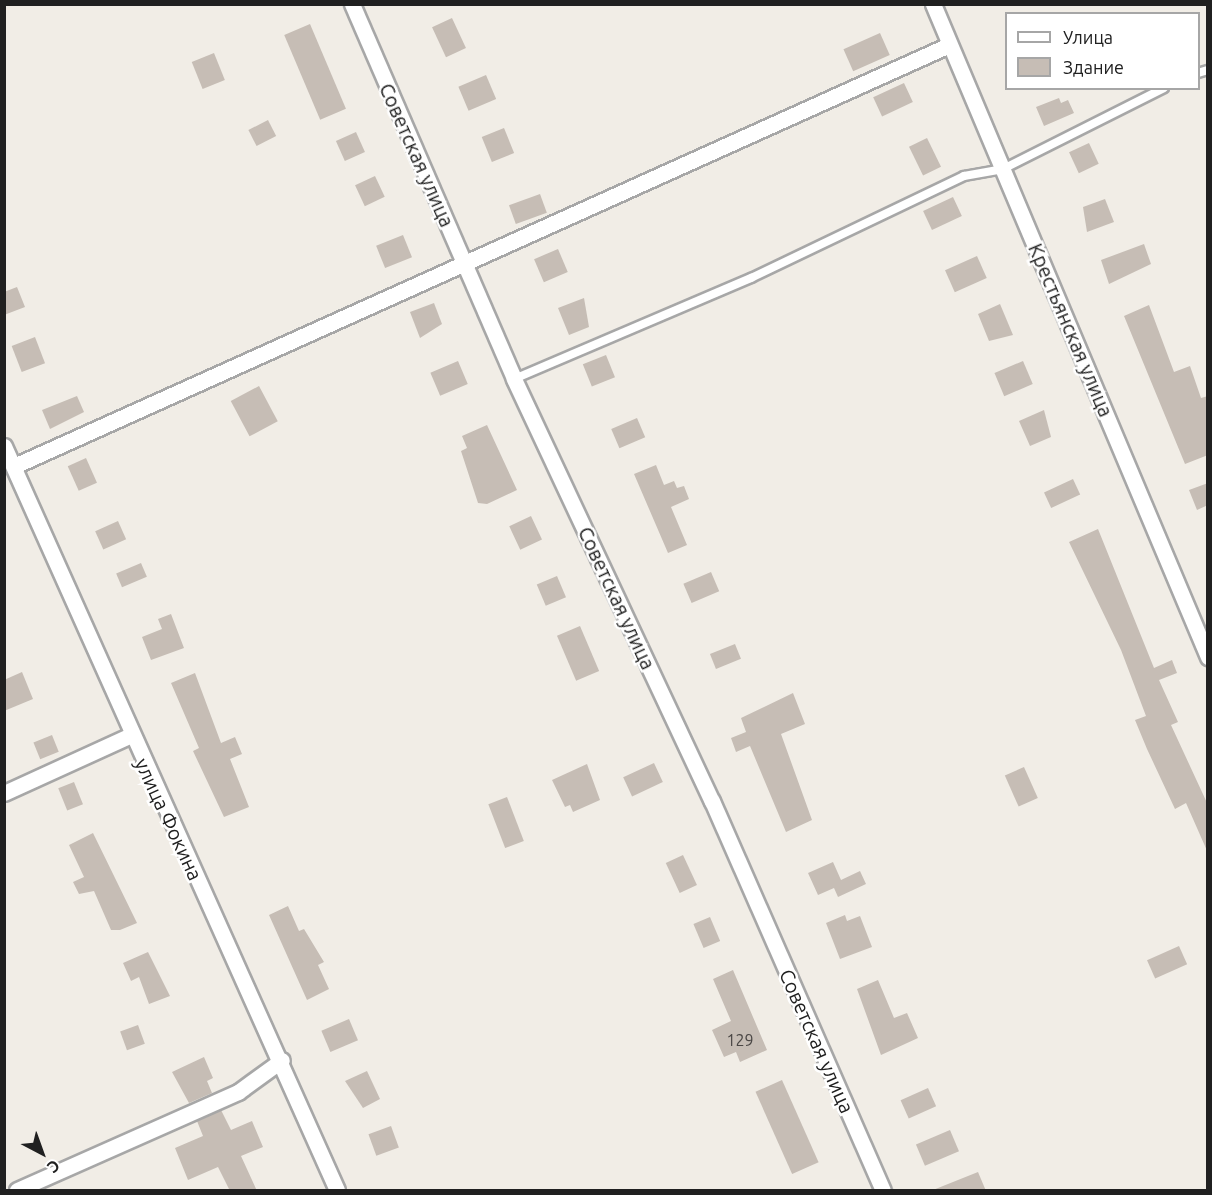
<!DOCTYPE html>
<meta charset="utf-8">
<style>
body{margin:0}
#map{position:relative;width:1212px;height:1195px;overflow:hidden;background:#f1ede6;font-family:Ubuntu,sans-serif}
div>[style]{position:absolute}
[style*='--x']{left:calc(var(--x)*1px);top:calc(var(--y)*1px);width:calc(var(--w)*1px);rotate:calc(var(--a)*1deg)}
.building>*{inset:0;background:#c6bdb5;transform-origin:0 0}
.roads{filter:drop-shadow(2px 0 #a7a7a7) drop-shadow(-2px 0 #a7a7a7) drop-shadow(0 2px #a7a7a7) drop-shadow(0 -2px #a7a7a7)}
.lane>*{height:8px;margin:-4px;padding:0 4px;transform-origin:4px;border-radius:4px;background:#fff}
.street>*{height:15px;margin:-7.5px;padding:0 7.5px;transform-origin:7.5px;border-radius:7.5px;background:#fff}
span{translate:-50% -50%;white-space:nowrap;text-align:center;line-height:1.15;-webkit-text-stroke:5px #fff;paint-order:stroke}
.number-label{font-size:16px;color:#4a4745}
.number-label span{-webkit-text-stroke-width:0}
.street-label{font-size:20px;color:#202020}
.frame{position:absolute;inset:0;border:6px solid #202020;pointer-events:none}
.legend{position:absolute;left:1005px;top:12px;width:195px;height:78px;box-sizing:border-box;background:#fff;border:2px solid #a6a6a6;margin:0;padding:8px 10px;list-style:none;font-size:18px;color:#202020}
.legend li{display:flex;align-items:center;gap:12px;height:30px}
.legend b{width:30px;border:2px solid #a6a6a6}
.north{position:absolute;left:12px;top:1123px;width:60px;height:60px;-webkit-text-stroke:4px #fff;paint-order:stroke;rotate:139deg;font-size:16px;font-weight:700;line-height:24px;text-align:center;color:#202020}
.north::after{content:'';display:block;margin:auto;width:21px;height:27px;background:#202020;clip-path:polygon(50% 0,100% 100%,50% 72%,0 100%)}
</style>
<div id="map">
<div class="building">
<div style="left:452px;top:18px;width:33px;height:22px;rotate:65deg"></div>
<div style="left:310px;top:24px;width:92px;height:28px;rotate:67deg"></div>
<div style="left:880px;top:33px;width:24px;height:40px;rotate:66deg"></div>
<div style="left:214px;top:53px;width:29px;height:24px;rotate:68deg"></div>
<div style="left:486px;top:75px;width:26px;height:30px;rotate:67deg"></div>
<div style="left:904px;top:83px;width:21px;height:34px;rotate:65deg"></div>
<div style="clip-path:polygon(1059px 98px,1061px 103px,1068px 100px,1074px 113px,1044px 126px,1036px 107px)"></div>
<div style="left:268px;top:120px;width:18px;height:22px;rotate:63deg"></div>
<div style="left:504px;top:128px;width:27px;height:24px;rotate:68deg"></div>
<div style="left:356px;top:132px;width:22px;height:22px;rotate:66deg"></div>
<div style="left:927px;top:138px;width:32px;height:20px;rotate:64deg"></div>
<div style="left:1089px;top:143px;width:23px;height:22px;rotate:65deg"></div>
<div style="left:375px;top:176px;width:23px;height:22px;rotate:65deg"></div>
<div style="left:540px;top:194px;width:20px;height:33px;rotate:70deg"></div>
<div style="left:953px;top:197px;width:21px;height:33px;rotate:65deg"></div>
<div style="clip-path:polygon(1105px 199px,1114px 222px,1087px 232px,1083px 207px)"></div>
<div style="left:403px;top:235px;width:24px;height:29px;rotate:68deg"></div>
<div style="clip-path:polygon(1144px 244px,1151px 264px,1109px 284px,1101px 260px)"></div>
<div style="left:558px;top:249px;width:25px;height:26px;rotate:67deg"></div>
<div style="left:977px;top:256px;width:24px;height:35px;rotate:66deg"></div>
<div style="clip-path:polygon(17px 287px,25px 307px,4px 315px,4px 292px)"></div>
<div style="clip-path:polygon(584px 298px,589px 327px,569px 335px,558px 308px)"></div>
<div style="clip-path:polygon(434px 303px,442px 324px,420px 338px,410px 312px)"></div>
<div style="clip-path:polygon(1000px 304px,1013px 335px,989px 341px,978px 314px)"></div>
<div style="clip-path:polygon(1149px 305px,1174px 372px,1190px 366px,1201px 398px,1208px 396px,1208px 455px,1185px 464px,1124px 316px)"></div>
<div style="left:35px;top:337px;width:28px;height:25px;rotate:69deg"></div>
<div style="left:606px;top:355px;width:24px;height:25px;rotate:68deg"></div>
<div style="left:458px;top:361px;width:25px;height:30px;rotate:67deg"></div>
<div style="left:1023px;top:361px;width:25px;height:31px;rotate:67deg"></div>
<div style="left:259px;top:386px;width:40px;height:32px;rotate:62deg"></div>
<div style="clip-path:polygon(77px 396px,84px 412px,50px 429px,42px 410px)"></div>
<div style="clip-path:polygon(1044px 410px,1051px 437px,1030px 446px,1019px 421px)"></div>
<div style="left:637px;top:418px;width:21px;height:28px;rotate:67deg"></div>
<div style="clip-path:polygon(487px 425px,517px 490px,487px 504px,478px 503px,461px 451px,467px 448px,462px 436px)"></div>
<div style="left:86px;top:458px;width:27px;height:20px;rotate:66deg"></div>
<div style="clip-path:polygon(656px 465px,664px 485px,674px 481px,677px 488px,684px 486px,689px 499px,671px 507px,687px 545px,668px 553px,634px 474px)"></div>
<div style="left:1073px;top:479px;width:17px;height:32px;rotate:65deg"></div>
<div style="clip-path:polygon(1208px 483px,1208px 505px,1197px 510px,1189px 490px)"></div>
<div style="left:531px;top:516px;width:26px;height:24px;rotate:65deg"></div>
<div style="left:118px;top:521px;width:20px;height:25px;rotate:66deg"></div>
<div style="clip-path:polygon(1098px 529px,1154px 668px,1172px 660px,1177px 673px,1159px 680px,1178px 722px,1171px 725px,1208px 805px,1208px 853px,1186px 803px,1175px 809px,1147px 749px,1135px 720px,1146px 716px,1121px 650px,1069px 542px)"></div>
<div style="left:141px;top:563px;width:15px;height:27px;rotate:67deg"></div>
<div style="left:711px;top:572px;width:21px;height:30px;rotate:67deg"></div>
<div style="left:557px;top:576px;width:23px;height:22px;rotate:67deg"></div>
<div style="clip-path:polygon(171px 614px,184px 648px,151px 660px,142px 637px,162px 629px,158px 619px)"></div>
<div style="left:580px;top:626px;width:49px;height:25px;rotate:67deg"></div>
<div style="left:735px;top:644px;width:16px;height:27px;rotate:68deg"></div>
<div style="clip-path:polygon(22px 672px,33px 699px,4px 711px,4px 680px)"></div>
<div style="clip-path:polygon(195px 673px,221px 743px,235px 737px,242px 754px,230px 759px,249px 807px,224px 817px,193px 751px,199px 748px,171px 683px)"></div>
<div style="clip-path:polygon(793px 693px,805px 724px,781px 734px,812px 820px,786px 832px,750px 746px,736px 752px,731px 738px,746px 732px,741px 718px)"></div>
<div style="left:52px;top:735px;width:18px;height:20px;rotate:68deg"></div>
<div style="left:654px;top:763px;width:21px;height:34px;rotate:65deg"></div>
<div style="clip-path:polygon(587px 764px,600px 800px,573px 812px,570px 805px,565px 807px,552px 780px)"></div>
<div style="left:1024px;top:767px;width:34px;height:21px;rotate:66deg"></div>
<div style="left:74px;top:782px;width:24px;height:17px;rotate:68deg"></div>
<div style="left:507px;top:797px;width:47px;height:20px;rotate:69deg"></div>
<div style="clip-path:polygon(93px 833px,137px 923px,120px 930px,111px 930px,94px 891px,79px 894px,73px 882px,84px 877px,69px 845px)"></div>
<div style="left:683px;top:855px;width:33px;height:19px;rotate:65deg"></div>
<div style="clip-path:polygon(833px 862px,841px 880px,860px 871px,866px 884px,838px 897px,834px 888px,818px 895px,808px 873px)"></div>
<div style="clip-path:polygon(288px 906px,299px 931px,304px 929px,324px 962px,318px 965px,329px 989px,307px 1000px,269px 915px)"></div>
<div style="clip-path:polygon(845px 915px,847px 921px,860px 916px,872px 947px,840px 959px,826px 923px)"></div>
<div style="left:710px;top:917px;width:26px;height:18px;rotate:67deg"></div>
<div style="left:1179px;top:946px;width:20px;height:35px;rotate:66deg"></div>
<div style="clip-path:polygon(148px 952px,170px 996px,149px 1004px,139px 977px,131px 981px,123px 963px)"></div>
<div style="clip-path:polygon(733px 970px,767px 1050px,740px 1062px,736px 1052px,724px 1057px,712px 1030px,731px 1021px,713px 979px)"></div>
<div style="clip-path:polygon(878px 980px,894px 1018px,907px 1013px,918px 1038px,881px 1055px,857px 989px)"></div>
<div style="left:349px;top:1019px;width:23px;height:30px;rotate:67deg"></div>
<div style="left:138px;top:1025px;width:20px;height:19px;rotate:70deg"></div>
<div style="clip-path:polygon(204px 1057px,213px 1078px,207px 1081px,212px 1093px,189px 1103px,172px 1072px)"></div>
<div style="clip-path:polygon(367px 1071px,380px 1099px,363px 1108px,345px 1081px)"></div>
<div style="left:782px;top:1080px;width:90px;height:29px;rotate:66deg"></div>
<div style="left:928px;top:1088px;width:20px;height:30px;rotate:66deg"></div>
<div style="clip-path:polygon(221px 1110px,231px 1130px,252px 1121px,263px 1147px,241px 1156px,257px 1191px,230px 1191px,218px 1167px,188px 1180px,175px 1148px,203px 1136px,197px 1121px)"></div>
<div style="left:391px;top:1126px;width:23px;height:24px;rotate:70deg"></div>
<div style="left:950px;top:1130px;width:23px;height:37px;rotate:67deg"></div>
<div style="clip-path:polygon(978px 1172px,986px 1191px,933px 1191px,933px 1190px)"></div>
</div>
<div class="roads">
<div class="lane">
<div style="--x:1198;--y:73;--w:10;--a:-17"></div>
<div style="--x:514;--y:379;--w:258;--a:-23.1"></div>
<div style="--x:751;--y:278;--w:236;--a:-25.6"></div>
<div style="--x:964;--y:176;--w:40;--a:-10"></div>
<div style="--x:1003;--y:169;--w:180;--a:-26.7"></div>
</div>
<div class="street">
<div style="--x:352;--y:4;--w:408;--a:66.6"></div>
<div style="--x:514;--y:379;--w:466;--a:64.9"></div>
<div style="--x:712;--y:801;--w:425;--a:66.3"></div>
<div style="--x:933;--y:4;--w:709;--a:67.16"></div>
<div style="--x:4;--y:446;--w:815;--a:65.89"></div>
<div style="--x:14;--y:466;--w:1025;--a:-24.24"></div>
<div style="--x:4;--y:793;--w:140;--a:-24.5"></div>
<div style="--x:17;--y:1190;--w:242;--a:-23.9"></div>
<div style="--x:238;--y:1092;--w:54;--a:-36"></div>
</div>
</div>
<div class="number-label">
<span style="left:740px;top:1040px">129</span>
</div>
<div class="street-label">
<span style="left:417px;top:155px;rotate:66deg">Советская улица</span>
<span style="left:1071px;top:330px;rotate:67deg">Крестьянская улица</span>
<span style="left:617px;top:598px;rotate:65deg">Советская улица</span>
<span style="left:169px;top:819px;rotate:65deg">улица Фокина</span>
<span style="left:817px;top:1041px;rotate:66deg">Советская улица</span>
</div>
<div class="frame"></div>
<ul class="legend">
<li><b style="height:8px;background:#fff"></b>Улица</li>
<li><b style="height:16px;background:#c6bdb5"></b>Здание</li>
</ul>
<div class="north">С</div>
</div>
